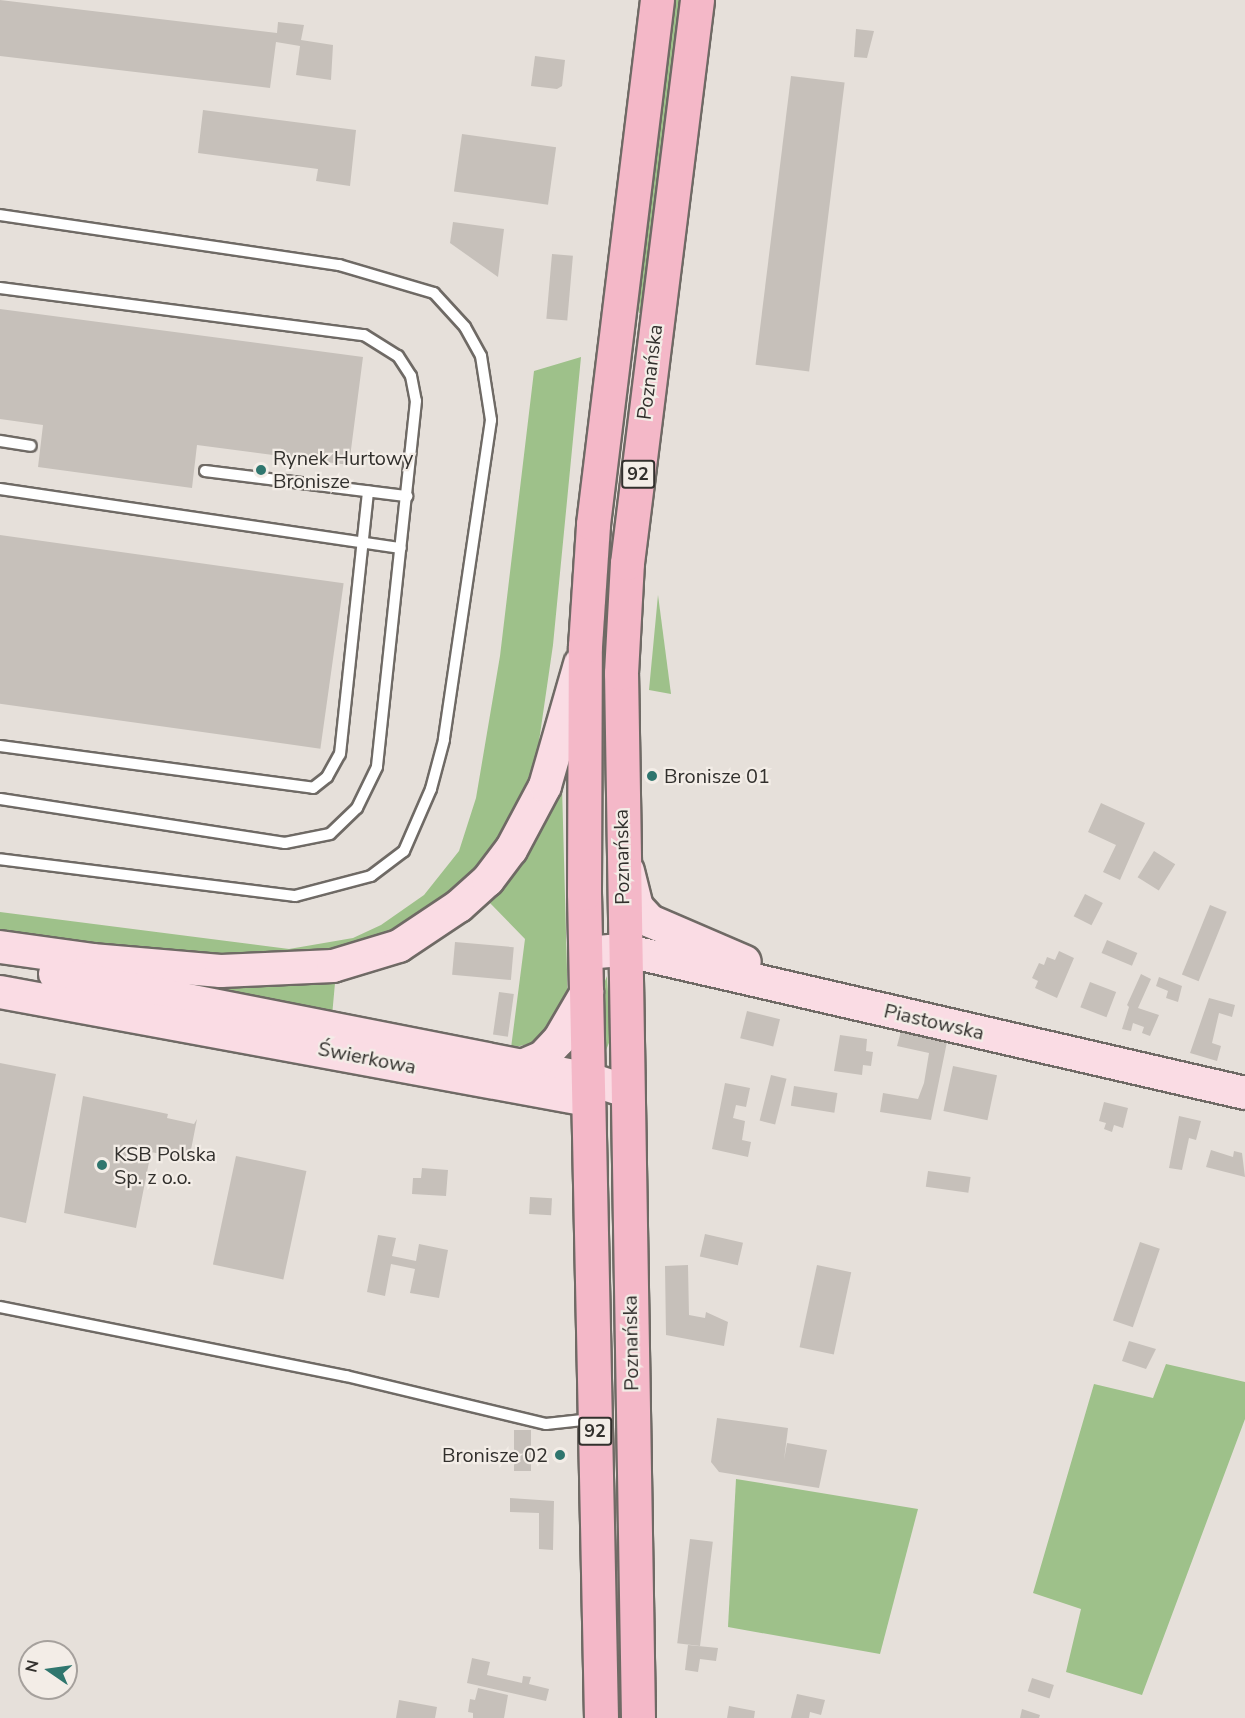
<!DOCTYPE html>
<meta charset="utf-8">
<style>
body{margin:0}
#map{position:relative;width:1245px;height:1718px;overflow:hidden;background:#e6e0da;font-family:"Nunito Sans",sans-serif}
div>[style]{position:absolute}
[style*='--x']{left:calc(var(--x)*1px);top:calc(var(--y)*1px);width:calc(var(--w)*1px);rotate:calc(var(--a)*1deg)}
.green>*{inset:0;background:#9ec18a}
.building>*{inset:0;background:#c6c0ba;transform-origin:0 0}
.roads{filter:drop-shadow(2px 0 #6f6a65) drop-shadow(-2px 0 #6f6a65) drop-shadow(0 2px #6f6a65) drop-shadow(0 -2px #6f6a65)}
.lane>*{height:10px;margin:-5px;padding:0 5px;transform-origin:5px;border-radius:5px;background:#fff}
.secondary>*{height:32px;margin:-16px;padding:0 16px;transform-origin:16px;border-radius:16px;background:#fadce4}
.primary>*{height:33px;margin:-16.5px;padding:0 16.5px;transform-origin:16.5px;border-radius:16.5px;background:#f4b8c8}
.dots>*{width:16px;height:16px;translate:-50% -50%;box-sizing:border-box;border:3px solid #f3ede7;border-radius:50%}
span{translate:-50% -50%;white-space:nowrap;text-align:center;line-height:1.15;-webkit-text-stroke:4.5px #f3ede7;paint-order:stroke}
.shield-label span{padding:2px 4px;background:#f3ede7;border:2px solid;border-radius:4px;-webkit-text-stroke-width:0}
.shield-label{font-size:18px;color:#32302d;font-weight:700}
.street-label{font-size:20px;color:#32302d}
.poi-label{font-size:20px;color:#32302d}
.left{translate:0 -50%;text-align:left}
.right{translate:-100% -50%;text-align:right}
.north{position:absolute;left:18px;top:1640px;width:60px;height:60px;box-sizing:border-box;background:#f3ede7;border:2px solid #a6a19d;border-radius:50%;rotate:283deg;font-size:16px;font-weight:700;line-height:24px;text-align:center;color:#32302d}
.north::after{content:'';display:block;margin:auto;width:21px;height:27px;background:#2f766e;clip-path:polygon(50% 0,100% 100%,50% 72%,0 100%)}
</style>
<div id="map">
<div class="green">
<div style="clip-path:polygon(671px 0,683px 0,642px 313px,639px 313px,644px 214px)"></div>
<div style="clip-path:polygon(581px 357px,553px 645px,537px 755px,506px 837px,472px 875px,423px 915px,378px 937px,316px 954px,216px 957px,76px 945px,0 929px,0 912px,289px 949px,353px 938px,381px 925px,424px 895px,459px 851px,476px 798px,500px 656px,534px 371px)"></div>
<div style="clip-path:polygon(658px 595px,671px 694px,649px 690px)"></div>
<div style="clip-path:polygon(562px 786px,568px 1007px,550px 1039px,511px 1048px,525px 939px,489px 902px,533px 841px)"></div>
<div style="clip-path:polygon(88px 971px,260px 984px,335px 983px,332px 1016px)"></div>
<div style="clip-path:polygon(607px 976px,611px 1038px,600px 1065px,601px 991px)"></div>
<div style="clip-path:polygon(1166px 1364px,1245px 1382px,1245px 1419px,1142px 1695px,1066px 1672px,1081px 1609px,1033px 1593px,1094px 1384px,1153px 1398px)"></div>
<div style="clip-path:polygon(736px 1479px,918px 1509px,880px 1654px,728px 1627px)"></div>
</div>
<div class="building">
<div style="clip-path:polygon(0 0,277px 33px,278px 22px,304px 25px,301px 40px,333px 45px,331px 80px,296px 75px,300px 46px,276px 42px,270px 88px,0 56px)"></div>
<div style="clip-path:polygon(856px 29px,874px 31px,867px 58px,854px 57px)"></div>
<div style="clip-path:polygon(535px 56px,565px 60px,562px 86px,557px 89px,531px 86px)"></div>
<div style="left:791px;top:76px;width:54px;height:291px;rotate:7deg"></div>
<div style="clip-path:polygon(203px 110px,356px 130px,350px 186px,316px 181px,318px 169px,198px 153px)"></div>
<div style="left:462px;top:134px;width:95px;height:58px;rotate:8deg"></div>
<div style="clip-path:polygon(453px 222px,504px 229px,498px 277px,450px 243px)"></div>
<div style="left:552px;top:254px;width:21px;height:65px;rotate:5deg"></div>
<div style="clip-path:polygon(0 309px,363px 357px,349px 465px,197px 445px,192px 488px,38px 467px,43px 425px,0 419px)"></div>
<div style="left:0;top:535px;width:347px;height:167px;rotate:8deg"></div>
<div style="clip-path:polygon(1101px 803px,1145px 823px,1120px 880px,1103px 872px,1116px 845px,1088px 832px)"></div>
<div style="left:1154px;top:851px;width:25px;height:31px;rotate:32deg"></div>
<div style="left:1085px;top:894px;width:20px;height:25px;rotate:27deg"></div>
<div style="left:1210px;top:905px;width:18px;height:75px;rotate:22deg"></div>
<div style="left:1107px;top:940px;width:33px;height:14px;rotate:23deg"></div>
<div style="left:455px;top:942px;width:59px;height:33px;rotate:5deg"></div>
<div style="clip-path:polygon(1059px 951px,1074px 958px,1057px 998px,1035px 988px,1038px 981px,1032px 978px,1039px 963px,1044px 965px,1047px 957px,1055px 960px)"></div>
<div style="clip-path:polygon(1141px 974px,1151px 979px,1138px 1008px,1159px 1015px,1150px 1036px,1142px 1033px,1144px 1027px,1133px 1023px,1131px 1031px,1122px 1029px,1129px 1007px,1127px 1005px)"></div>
<div style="clip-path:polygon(1159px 977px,1182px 986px,1178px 1002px,1166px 998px,1168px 991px,1156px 986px)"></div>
<div style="left:1090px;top:982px;width:28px;height:27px;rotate:21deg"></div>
<div style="left:499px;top:992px;width:15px;height:43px;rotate:8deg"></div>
<div style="clip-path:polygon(1209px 998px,1235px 1005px,1232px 1017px,1219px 1013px,1212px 1043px,1221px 1046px,1217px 1061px,1190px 1053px)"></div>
<div style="left:747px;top:1011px;width:34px;height:28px;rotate:14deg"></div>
<div style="clip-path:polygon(901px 1031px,947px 1042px,931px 1120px,880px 1112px,883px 1093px,918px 1099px,924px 1083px,929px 1053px,897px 1046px)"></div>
<div style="clip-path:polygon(840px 1035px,867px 1039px,866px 1051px,873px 1052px,871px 1066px,863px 1065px,862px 1075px,834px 1071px)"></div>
<div style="clip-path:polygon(0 1063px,56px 1074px,26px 1223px,0 1217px)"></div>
<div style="left:953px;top:1066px;width:45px;height:46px;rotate:12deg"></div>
<div style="left:771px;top:1075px;width:16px;height:47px;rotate:14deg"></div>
<div style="clip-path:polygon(725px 1083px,750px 1088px,746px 1107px,736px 1105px,733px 1118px,745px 1121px,742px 1140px,751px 1142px,748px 1157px,712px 1149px)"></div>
<div style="left:794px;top:1086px;width:44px;height:20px;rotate:9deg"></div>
<div style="clip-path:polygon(83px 1096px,168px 1114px,167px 1118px,194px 1124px,197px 1119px,189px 1160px,151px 1152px,136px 1228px,64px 1213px)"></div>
<div style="clip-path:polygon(1104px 1102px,1128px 1108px,1123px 1128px,1114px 1125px,1112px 1132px,1104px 1129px,1106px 1123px,1099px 1121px)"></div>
<div style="clip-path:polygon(1179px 1116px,1201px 1121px,1196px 1140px,1189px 1138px,1182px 1170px,1169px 1168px)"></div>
<div style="clip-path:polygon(1211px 1150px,1233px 1157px,1234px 1151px,1242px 1153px,1245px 1177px,1206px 1167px)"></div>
<div style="left:236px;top:1156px;width:72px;height:111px;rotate:12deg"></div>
<div style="clip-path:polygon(422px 1168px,448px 1170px,446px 1196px,412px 1194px,413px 1178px,421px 1178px)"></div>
<div style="left:928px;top:1171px;width:43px;height:16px;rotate:8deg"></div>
<div style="left:530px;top:1197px;width:22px;height:17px;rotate:3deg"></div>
<div style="left:705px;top:1234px;width:39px;height:23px;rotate:13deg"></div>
<div style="clip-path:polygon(378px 1235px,396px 1238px,392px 1256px,416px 1261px,419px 1244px,448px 1250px,439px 1298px,410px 1293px,415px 1269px,391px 1264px,385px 1296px,367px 1292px)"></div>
<div style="left:1140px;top:1242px;width:21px;height:83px;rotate:19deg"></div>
<div style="clip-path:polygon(688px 1265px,689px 1315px,705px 1318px,706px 1312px,728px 1322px,724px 1346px,666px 1335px,665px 1266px)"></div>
<div style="left:817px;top:1265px;width:35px;height:84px;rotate:12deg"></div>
<div style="clip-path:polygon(1129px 1341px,1156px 1349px,1146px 1369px,1122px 1361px)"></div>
<div style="clip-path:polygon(717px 1418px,788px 1428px,784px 1460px,787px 1443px,827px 1450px,819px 1488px,719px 1472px,711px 1462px)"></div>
<div style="left:514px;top:1430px;width:17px;height:41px"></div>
<div style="clip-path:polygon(510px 1498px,554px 1501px,553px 1550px,539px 1549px,539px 1513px,510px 1512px)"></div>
<div style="left:690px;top:1539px;width:23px;height:105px;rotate:7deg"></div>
<div style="clip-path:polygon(688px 1645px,718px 1648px,716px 1661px,700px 1659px,698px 1672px,685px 1670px)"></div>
<div style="clip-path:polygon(472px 1658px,490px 1662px,487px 1675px,522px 1683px,523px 1676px,531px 1677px,529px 1684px,549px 1689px,546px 1701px,467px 1683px)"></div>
<div style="left:1032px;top:1678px;width:23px;height:14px;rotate:18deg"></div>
<div style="clip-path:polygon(478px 1688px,508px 1695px,504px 1718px,473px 1718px,473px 1713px,468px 1712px,470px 1699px,475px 1700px)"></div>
<div style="clip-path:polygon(797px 1694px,825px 1700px,821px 1715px,810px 1712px,809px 1718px,791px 1718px)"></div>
<div style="clip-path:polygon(399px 1700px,437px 1707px,435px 1718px,396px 1718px)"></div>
<div style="clip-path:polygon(729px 1706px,755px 1711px,754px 1718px,727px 1718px)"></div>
<div style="clip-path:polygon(1022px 1709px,1040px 1715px,1039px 1718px,1020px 1718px)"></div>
</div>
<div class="roads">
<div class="lane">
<div style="--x:0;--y:215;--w:343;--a:8.4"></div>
<div style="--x:339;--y:265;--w:99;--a:16.4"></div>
<div style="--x:434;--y:293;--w:46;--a:47.6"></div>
<div style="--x:465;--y:327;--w:33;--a:61"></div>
<div style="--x:481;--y:356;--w:65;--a:81.1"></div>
<div style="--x:491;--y:420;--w:323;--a:98.4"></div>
<div style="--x:444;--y:740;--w:51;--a:104.9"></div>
<div style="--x:431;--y:789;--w:68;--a:113.5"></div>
<div style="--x:404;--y:851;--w:41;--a:142.9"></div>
<div style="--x:371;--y:876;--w:79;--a:165.3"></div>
<div style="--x:295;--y:896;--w:297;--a:-172.9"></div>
<div style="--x:0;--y:288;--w:367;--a:7.4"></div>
<div style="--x:364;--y:335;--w:40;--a:32"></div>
<div style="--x:398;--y:356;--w:24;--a:57"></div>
<div style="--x:411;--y:376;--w:25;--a:79"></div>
<div style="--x:416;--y:401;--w:368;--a:96.1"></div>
<div style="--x:377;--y:767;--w:46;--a:116"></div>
<div style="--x:357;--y:808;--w:37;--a:136"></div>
<div style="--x:330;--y:834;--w:46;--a:168.7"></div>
<div style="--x:285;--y:843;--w:288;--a:-171.2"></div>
<div style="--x:0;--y:441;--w:31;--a:9"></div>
<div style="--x:205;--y:471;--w:204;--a:7.1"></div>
<div style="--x:0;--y:489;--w:405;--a:8.4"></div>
<div style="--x:0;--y:746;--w:316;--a:7.6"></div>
<div style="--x:313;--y:788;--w:18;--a:-38"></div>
<div style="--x:327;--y:777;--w:26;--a:-61"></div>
<div style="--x:340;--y:754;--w:264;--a:-83.9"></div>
<div style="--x:0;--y:1307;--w:353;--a:11.3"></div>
<div style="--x:346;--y:1376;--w:206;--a:13.5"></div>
<div style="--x:546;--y:1424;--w:46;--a:-6.2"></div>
</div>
<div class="secondary">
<div style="--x:628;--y:871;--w:37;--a:76"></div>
<div style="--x:637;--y:907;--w:19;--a:47"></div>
<div style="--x:650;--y:921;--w:103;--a:23.3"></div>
<div style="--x:0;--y:947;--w:93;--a:8"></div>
<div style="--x:92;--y:960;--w:129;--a:4.9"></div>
<div style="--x:221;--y:971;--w:112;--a:-2.6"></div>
<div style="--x:333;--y:966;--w:69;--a:-16.9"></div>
<div style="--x:399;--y:946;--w:72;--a:-33.7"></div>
<div style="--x:459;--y:906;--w:39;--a:-42"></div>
<div style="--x:488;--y:880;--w:38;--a:-53"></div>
<div style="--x:511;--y:850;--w:72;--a:-62"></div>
<div style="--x:545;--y:786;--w:127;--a:-74"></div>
<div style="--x:586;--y:953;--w:38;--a:-5"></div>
<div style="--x:624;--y:950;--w:637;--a:12.97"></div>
<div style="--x:55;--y:974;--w:544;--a:11.12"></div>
<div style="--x:589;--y:1079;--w:39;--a:18"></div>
<div style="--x:0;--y:992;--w:592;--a:10.42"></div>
<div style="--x:522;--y:1066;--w:23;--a:-23"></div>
<div style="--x:543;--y:1057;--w:23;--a:-47"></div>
<div style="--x:559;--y:1040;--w:56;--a:-59.7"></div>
</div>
<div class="primary">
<div style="--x:601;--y:1718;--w:825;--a:-91.18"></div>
<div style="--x:584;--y:893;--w:247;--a:-89.8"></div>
<div style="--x:585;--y:646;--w:122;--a:-86.2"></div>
<div style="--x:593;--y:524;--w:528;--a:-83.04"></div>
<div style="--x:638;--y:1718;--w:1045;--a:-90.93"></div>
<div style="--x:621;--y:673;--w:110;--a:-86.9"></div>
<div style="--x:627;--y:563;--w:567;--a:-82.91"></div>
</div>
</div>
<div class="dots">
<div style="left:261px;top:470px;background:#2f766e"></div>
<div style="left:652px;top:776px;background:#2f766e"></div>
<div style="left:102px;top:1165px;background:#2f766e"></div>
<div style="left:560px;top:1455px;background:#2f766e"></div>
</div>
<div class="shield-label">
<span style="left:638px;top:474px">92</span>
<span style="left:595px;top:1431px">92</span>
</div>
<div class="street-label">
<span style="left:650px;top:372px;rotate:-83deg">Poznańska</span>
<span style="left:622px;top:857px;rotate:-91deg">Poznańska</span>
<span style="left:934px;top:1022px;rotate:13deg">Piastowska</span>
<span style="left:367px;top:1058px;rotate:11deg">Świerkowa</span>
<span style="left:631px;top:1343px;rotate:-91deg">Poznańska</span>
</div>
<div class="poi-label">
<span class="left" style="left:273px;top:470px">Rynek Hurtowy<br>Bronisze</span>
<span class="left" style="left:664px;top:776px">Bronisze 01</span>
<span class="left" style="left:114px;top:1166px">KSB Polska<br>Sp. z o.o.</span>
<span class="right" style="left:548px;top:1455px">Bronisze 02</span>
</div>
<div class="north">N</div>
</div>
